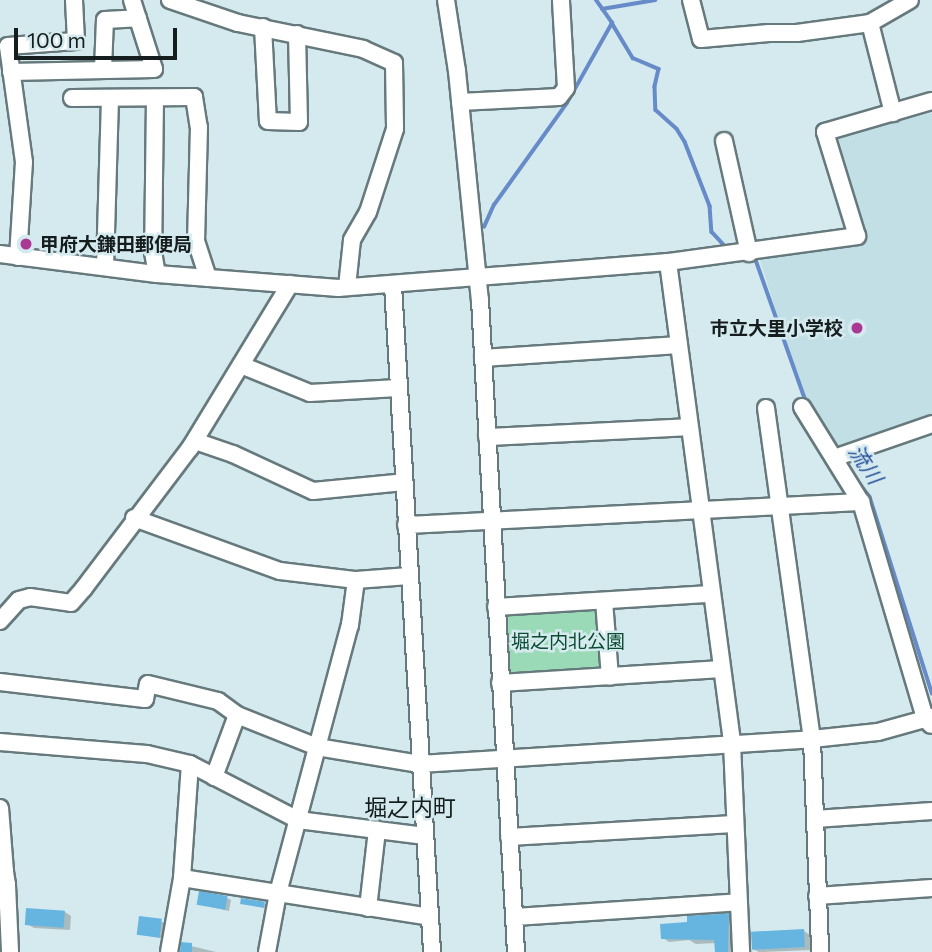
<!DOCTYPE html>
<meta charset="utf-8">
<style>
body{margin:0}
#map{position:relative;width:932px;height:952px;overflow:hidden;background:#d5eaee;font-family:Commissioner,"Noto Sans JP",sans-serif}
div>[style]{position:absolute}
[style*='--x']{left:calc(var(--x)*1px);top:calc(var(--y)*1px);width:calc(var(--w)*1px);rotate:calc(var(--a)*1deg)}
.built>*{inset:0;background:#c1dfe5}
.green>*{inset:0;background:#9adab6;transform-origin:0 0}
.shadow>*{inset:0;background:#0003;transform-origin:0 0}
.stream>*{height:3.5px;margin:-1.75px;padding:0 1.75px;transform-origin:1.75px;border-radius:1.75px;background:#678bc8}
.building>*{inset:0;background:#66b5e1;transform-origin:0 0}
.roads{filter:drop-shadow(2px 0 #66797c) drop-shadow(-2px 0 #66797c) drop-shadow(0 2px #66797c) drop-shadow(0 -2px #66797c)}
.minor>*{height:16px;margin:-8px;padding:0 8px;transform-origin:8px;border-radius:8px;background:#fff}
.dots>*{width:19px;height:19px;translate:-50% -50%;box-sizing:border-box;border:4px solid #d5eaee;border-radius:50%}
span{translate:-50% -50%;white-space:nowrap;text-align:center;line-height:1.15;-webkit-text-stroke:5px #d5eaee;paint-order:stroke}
.poi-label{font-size:19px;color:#151d1e;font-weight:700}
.left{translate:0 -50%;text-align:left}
.right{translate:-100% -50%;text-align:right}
.park-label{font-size:19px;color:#0a4c31}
.water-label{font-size:21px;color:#244f9a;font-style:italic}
.quarter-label{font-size:23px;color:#151d1e}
.scale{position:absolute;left:14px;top:28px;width:163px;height:32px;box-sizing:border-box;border:4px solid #151d1e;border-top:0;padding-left:9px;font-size:21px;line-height:24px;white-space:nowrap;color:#151d1e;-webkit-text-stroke:5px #d5eaee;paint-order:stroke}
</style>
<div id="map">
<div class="built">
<div style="clip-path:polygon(932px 113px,932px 423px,842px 455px,804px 399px,759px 257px,864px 239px,833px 141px,837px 136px)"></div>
</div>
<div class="green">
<div style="left:604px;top:601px;width:76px;height:108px;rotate:85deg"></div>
</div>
<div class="shadow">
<div style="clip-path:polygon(227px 898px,231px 900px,229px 911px,198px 904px)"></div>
<div style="clip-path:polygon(242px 903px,264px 903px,268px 906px,268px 909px)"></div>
<div style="clip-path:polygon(65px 912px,71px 916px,70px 930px,34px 928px,27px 924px)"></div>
<div style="clip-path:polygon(728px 915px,734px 918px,734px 952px,717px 952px,716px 943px,696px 944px,689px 940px,669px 942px,663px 938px,689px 924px)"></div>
<div style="left:141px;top:918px;width:25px;height:16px;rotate:11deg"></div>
<div style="clip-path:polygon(804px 931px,810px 935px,811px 950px,759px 952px,753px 949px)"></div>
<div style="clip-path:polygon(183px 944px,216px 952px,181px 952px)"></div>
</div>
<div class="stream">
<div style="--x:602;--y:9;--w:54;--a:-9.6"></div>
<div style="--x:612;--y:23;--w:41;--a:59"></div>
<div style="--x:633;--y:58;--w:28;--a:23"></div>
<div style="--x:659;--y:69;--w:18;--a:103"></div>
<div style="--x:655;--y:87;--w:23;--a:88"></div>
<div style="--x:656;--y:110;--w:28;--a:42"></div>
<div style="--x:677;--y:129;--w:15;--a:58"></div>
<div style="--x:685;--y:142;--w:69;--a:68.7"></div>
<div style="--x:710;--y:206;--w:26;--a:86"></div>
<div style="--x:712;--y:232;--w:21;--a:47"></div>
<div style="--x:484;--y:227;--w:24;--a:-66"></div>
<div style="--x:494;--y:205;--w:125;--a:-54.4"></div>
<div style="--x:567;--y:103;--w:92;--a:-60.6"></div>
<div style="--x:612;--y:23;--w:28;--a:-125"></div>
<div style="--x:736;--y:258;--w:20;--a:6"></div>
<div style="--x:756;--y:260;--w:153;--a:70.5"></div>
<div style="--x:851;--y:472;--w:31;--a:53"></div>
<div style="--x:870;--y:497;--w:206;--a:72.4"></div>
</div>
<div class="building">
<div style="left:199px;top:891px;width:29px;height:14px;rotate:10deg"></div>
<div style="left:241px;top:898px;width:24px;height:6px;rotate:9deg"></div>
<div style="left:26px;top:908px;width:39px;height:17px;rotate:4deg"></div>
<div style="clip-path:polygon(729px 913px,728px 952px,715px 952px,714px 940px,661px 939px,660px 924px,687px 922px,687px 916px)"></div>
<div style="left:139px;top:916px;width:23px;height:19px;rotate:7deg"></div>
<div style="left:804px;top:929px;width:18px;height:53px;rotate:87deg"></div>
<div style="clip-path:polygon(181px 942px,192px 943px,192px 952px,180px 952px)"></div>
</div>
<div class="roads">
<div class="minor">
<div style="--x:170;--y:0;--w:72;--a:18.7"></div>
<div style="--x:238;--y:23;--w:128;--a:11.7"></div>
<div style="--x:363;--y:49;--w:34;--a:24"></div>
<div style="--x:394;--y:63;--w:66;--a:89.1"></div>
<div style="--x:395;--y:129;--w:87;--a:108"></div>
<div style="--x:368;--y:212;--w:32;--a:120"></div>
<div style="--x:352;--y:240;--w:47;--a:96.1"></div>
<div style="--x:446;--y:0;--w:72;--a:81.2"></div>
<div style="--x:457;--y:71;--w:230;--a:84.3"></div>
<div style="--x:480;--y:300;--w:653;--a:86.84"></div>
<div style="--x:691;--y:0;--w:40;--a:75.6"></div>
<div style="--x:701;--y:39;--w:68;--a:-5"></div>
<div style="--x:769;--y:33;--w:28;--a:0"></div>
<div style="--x:797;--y:33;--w:74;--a:-7.8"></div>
<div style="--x:870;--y:23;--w:46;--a:-29.9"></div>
<div style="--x:870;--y:23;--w:93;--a:75.7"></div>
<div style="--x:263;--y:27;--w:94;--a:87"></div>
<div style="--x:268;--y:121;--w:31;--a:2"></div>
<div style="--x:299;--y:122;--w:88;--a:-91.3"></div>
<div style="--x:103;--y:69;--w:49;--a:-87.7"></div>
<div style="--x:105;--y:20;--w:33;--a:-3"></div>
<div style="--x:11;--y:72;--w:143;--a:-1.2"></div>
<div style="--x:154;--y:69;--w:72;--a:-107.7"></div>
<div style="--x:72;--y:98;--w:122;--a:-0.5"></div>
<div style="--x:194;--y:97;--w:30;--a:81"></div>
<div style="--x:199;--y:127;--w:114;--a:91.5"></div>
<div style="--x:196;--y:241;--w:39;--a:72"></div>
<div style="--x:155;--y:98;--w:154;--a:90.7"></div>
<div style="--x:153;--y:252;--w:22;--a:80"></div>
<div style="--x:460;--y:102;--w:99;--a:-2.9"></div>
<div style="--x:559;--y:97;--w:11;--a:-52"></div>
<div style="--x:566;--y:88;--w:88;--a:-93.3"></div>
<div style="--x:724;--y:141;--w:115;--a:77.4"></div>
<div style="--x:0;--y:254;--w:158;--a:7.3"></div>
<div style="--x:157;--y:274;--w:182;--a:4.4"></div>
<div style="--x:338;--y:288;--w:331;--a:-4.5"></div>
<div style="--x:668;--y:262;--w:191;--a:-7.8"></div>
<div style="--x:857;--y:236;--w:109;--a:-107.1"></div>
<div style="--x:825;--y:132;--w:111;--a:-16.2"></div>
<div style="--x:18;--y:257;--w:95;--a:-86.4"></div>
<div style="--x:24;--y:162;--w:117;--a:-97.9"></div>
<div style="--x:8;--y:46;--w:68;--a:-4.2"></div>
<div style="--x:76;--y:41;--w:41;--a:-92.8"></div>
<div style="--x:668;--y:262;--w:485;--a:82.4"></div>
<div style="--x:732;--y:743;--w:209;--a:87.5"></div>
<div style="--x:105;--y:267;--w:169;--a:-88.3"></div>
<div style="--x:393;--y:285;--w:668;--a:86.65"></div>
<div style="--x:483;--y:358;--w:196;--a:-3.8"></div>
<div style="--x:241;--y:365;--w:74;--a:22.1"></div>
<div style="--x:310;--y:393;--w:88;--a:-3.3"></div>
<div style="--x:802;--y:407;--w:112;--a:58.2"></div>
<div style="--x:861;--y:502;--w:225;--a:73.5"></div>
<div style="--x:925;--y:718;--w:9;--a:49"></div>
<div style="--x:766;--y:408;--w:334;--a:82.1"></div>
<div style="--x:812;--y:739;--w:213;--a:87.8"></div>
<div style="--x:487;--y:437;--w:202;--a:-2.8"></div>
<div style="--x:195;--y:441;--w:40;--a:18.9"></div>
<div style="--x:233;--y:454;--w:88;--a:24.8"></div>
<div style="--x:313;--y:491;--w:91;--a:-5.6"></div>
<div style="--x:834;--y:458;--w:104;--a:-19.1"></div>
<div style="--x:134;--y:518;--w:155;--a:20"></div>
<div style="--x:280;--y:571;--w:77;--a:6.8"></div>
<div style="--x:356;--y:580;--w:53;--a:-4.3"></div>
<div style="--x:406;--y:525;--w:456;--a:-2.9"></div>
<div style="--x:604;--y:601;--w:76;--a:85.5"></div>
<div style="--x:496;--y:607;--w:215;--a:-3.5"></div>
<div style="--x:0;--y:621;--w:28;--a:-48"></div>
<div style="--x:19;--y:600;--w:11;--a:-15"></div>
<div style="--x:30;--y:597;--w:41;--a:8.3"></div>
<div style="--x:71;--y:603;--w:20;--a:-49"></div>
<div style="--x:84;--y:588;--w:176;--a:-52.9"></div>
<div style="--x:190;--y:448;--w:192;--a:-58.6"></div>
<div style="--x:0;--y:682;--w:146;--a:6.7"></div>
<div style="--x:145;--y:699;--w:15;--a:-79"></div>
<div style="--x:148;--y:684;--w:72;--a:13.7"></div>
<div style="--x:218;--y:701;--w:24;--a:36"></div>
<div style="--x:500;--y:683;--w:222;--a:-3.6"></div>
<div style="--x:0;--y:742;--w:147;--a:4.7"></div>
<div style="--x:147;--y:754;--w:44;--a:13.1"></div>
<div style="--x:190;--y:764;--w:122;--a:27.4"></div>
<div style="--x:298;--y:820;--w:128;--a:7.2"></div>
<div style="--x:214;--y:777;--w:66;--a:-69.6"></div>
<div style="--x:237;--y:715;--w:86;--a:21.8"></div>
<div style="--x:317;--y:747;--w:104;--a:9.4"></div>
<div style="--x:420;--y:764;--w:393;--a:-3.6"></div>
<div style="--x:812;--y:739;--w:66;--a:-6.1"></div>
<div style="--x:878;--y:732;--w:56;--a:-15.5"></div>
<div style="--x:0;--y:808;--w:64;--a:85.5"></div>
<div style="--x:815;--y:819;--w:117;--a:-3.9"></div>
<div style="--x:509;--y:837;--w:225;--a:-3.3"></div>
<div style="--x:0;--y:872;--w:5;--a:0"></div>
<div style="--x:5;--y:872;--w:13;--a:81"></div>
<div style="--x:7;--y:885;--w:67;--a:87.4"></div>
<div style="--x:182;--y:878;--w:251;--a:8.9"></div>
<div style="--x:817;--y:896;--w:115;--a:-4"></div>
<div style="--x:368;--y:908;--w:79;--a:-83.4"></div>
<div style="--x:515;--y:917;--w:224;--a:-3.8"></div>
<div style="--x:169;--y:952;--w:75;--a:-80"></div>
<div style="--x:182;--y:878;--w:114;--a:-86"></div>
<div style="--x:267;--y:952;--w:60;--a:-79.4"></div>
<div style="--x:278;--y:893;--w:278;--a:-75"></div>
<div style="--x:350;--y:625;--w:45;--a:-82.4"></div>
</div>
</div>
<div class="dots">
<div style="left:26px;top:244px;background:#aa3994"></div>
<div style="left:857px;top:328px;background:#aa3994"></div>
</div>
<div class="poi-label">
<span class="left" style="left:40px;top:244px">甲府大鎌田郵便局</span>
<span class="right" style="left:843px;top:328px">市立大里小学校</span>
</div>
<div class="park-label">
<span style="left:568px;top:641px">堀之内北公園</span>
</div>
<div class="water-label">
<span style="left:866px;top:464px;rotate:56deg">流川</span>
</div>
<div class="quarter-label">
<span style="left:410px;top:807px">堀之内町</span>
</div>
<div class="scale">100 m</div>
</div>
